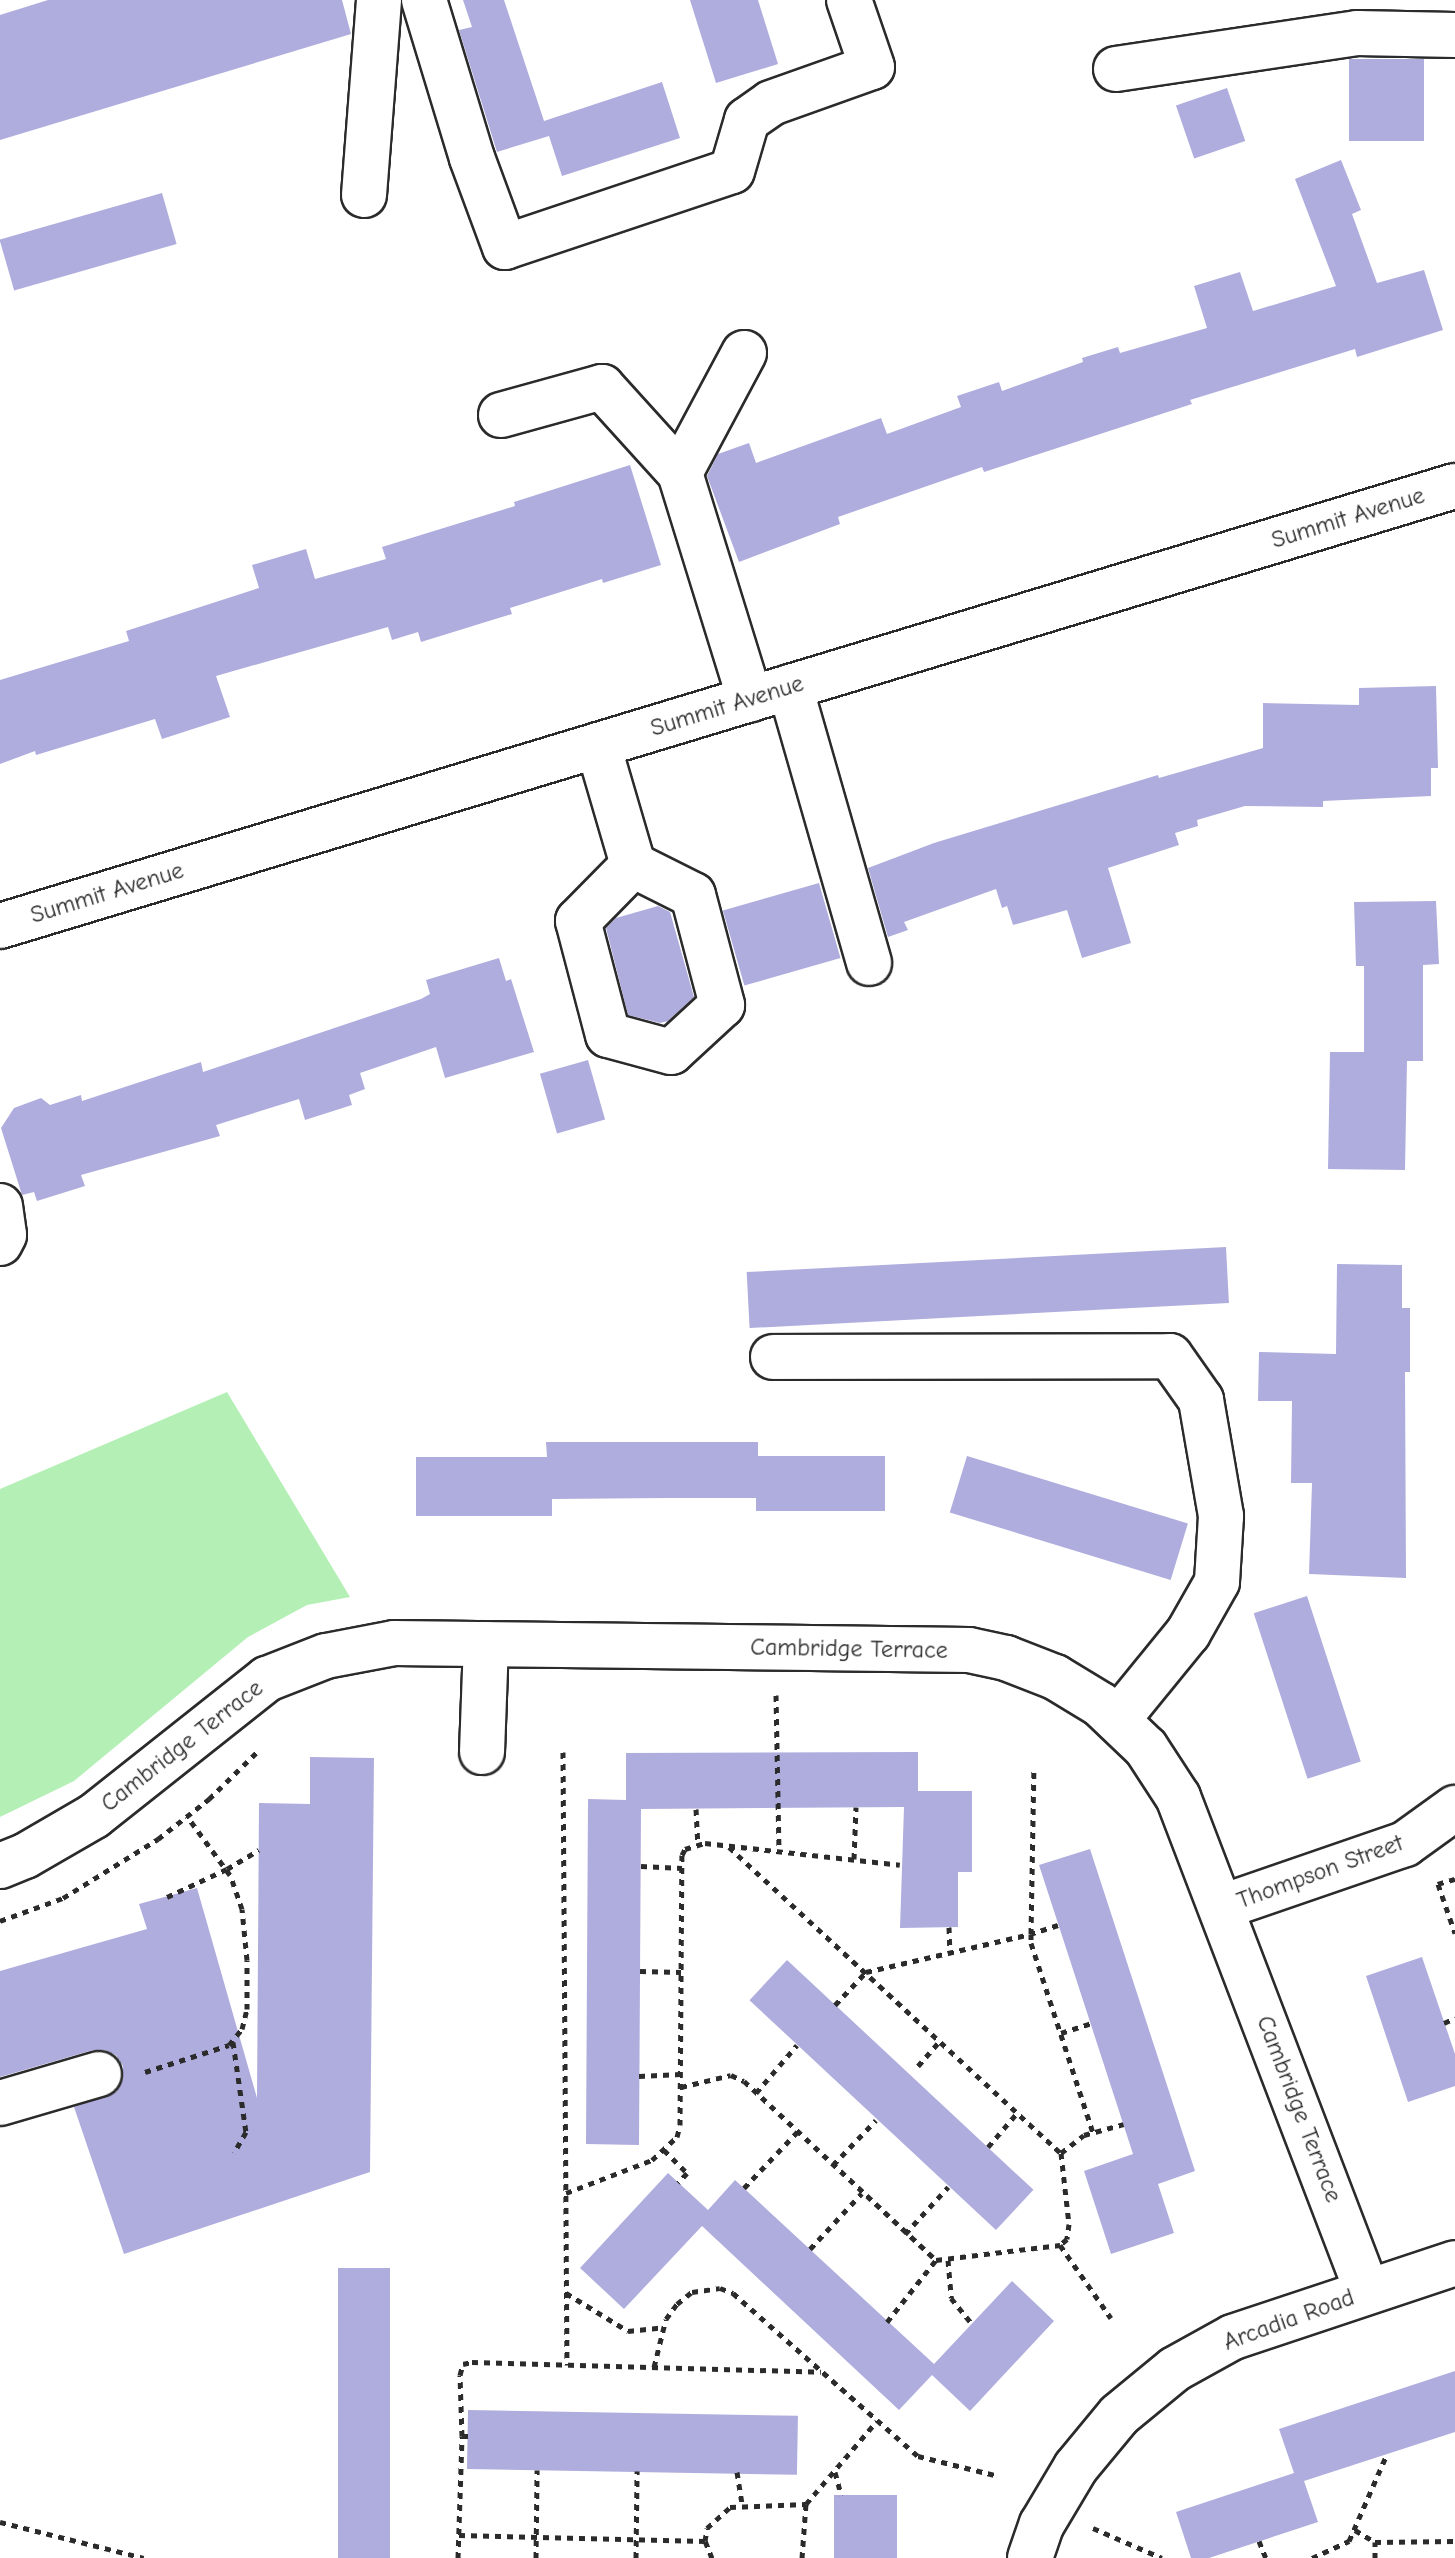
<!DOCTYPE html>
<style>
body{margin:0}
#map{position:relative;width:1455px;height:2558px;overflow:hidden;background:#fff;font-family:"Comic Neue",sans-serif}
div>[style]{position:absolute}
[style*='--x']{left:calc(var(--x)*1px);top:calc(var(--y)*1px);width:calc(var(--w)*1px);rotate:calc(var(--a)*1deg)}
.green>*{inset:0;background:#b4f0b5}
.building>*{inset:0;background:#afadde;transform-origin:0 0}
.path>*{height:5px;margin-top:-2.5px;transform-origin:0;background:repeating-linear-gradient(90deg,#2b2b2b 0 6px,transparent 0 12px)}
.roads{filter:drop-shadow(2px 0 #2b2b2b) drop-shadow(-2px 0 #2b2b2b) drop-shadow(0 2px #2b2b2b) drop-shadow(0 -2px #2b2b2b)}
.minor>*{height:44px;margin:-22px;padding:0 22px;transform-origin:22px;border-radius:22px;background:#fff}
span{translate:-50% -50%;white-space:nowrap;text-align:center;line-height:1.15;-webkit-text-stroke:8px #fff;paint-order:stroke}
.street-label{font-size:24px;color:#2b2b2b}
</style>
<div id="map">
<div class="green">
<div style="clip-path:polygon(227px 1392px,350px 1597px,307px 1605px,248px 1637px,74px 1781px,0 1817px,0 1489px)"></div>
</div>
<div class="building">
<div style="clip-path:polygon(48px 0,342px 0,351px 34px,0 140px,0 15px)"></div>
<div style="clip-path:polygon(463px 0,504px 0,544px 121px,662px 82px,680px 138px,562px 176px,549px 136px,497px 152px,459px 30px,472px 27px)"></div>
<div style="clip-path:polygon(690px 0,758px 0,778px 64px,716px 83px)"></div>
<div style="left:1349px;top:59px;width:75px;height:82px"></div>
<div style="left:1227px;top:88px;width:56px;height:54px;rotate:71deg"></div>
<div style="clip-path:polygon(1341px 160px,1361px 210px,1352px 214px,1377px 283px,1424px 270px,1443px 330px,1357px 357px,1355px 349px,1190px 400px,1192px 404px,984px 472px,982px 467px,838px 517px,840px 524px,739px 562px,707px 476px,718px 454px,749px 443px,756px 463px,881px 418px,887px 434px,961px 407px,957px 396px,999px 382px,1002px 391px,1083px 362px,1082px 358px,1118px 347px,1120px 353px,1207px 328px,1194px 286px,1240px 272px,1253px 311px,1336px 286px,1295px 179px)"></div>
<div style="left:162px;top:193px;width:53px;height:169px;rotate:74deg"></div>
<div style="clip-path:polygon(630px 465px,661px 565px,603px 583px,602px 579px,510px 608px,512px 614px,421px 642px,418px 632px,392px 640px,388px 627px,216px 676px,230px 717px,162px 739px,155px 719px,36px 755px,35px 751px,0 764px,0 680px,129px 641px,126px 631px,259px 588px,252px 565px,306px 549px,315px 579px,386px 559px,382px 547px,515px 506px,514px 502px)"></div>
<div style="clip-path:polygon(1436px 686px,1438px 768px,1431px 768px,1431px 796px,1323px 801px,1323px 807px,1245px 806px,1197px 820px,1198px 826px,1175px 833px,1179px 845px,1108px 868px,1131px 943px,1082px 958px,1067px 910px,1013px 925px,1007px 906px,1002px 908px,996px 889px,904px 922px,908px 930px,888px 937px,868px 868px,934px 843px,1158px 775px,1159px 778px,1263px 748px,1263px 703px,1359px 705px,1359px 688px)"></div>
<div style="left:819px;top:883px;width:78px;height:100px;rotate:74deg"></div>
<div style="clip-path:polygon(1436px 901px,1439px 964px,1423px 965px,1423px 1061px,1407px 1061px,1405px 1170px,1328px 1169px,1330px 1052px,1364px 1052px,1364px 966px,1356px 966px,1354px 902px)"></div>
<div style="clip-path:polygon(658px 906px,670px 912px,694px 997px,668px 1021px,660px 1023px,628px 1015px,606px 928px,616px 918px)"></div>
<div style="clip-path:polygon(499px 958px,506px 981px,511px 979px,534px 1052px,445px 1078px,436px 1047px,360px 1073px,365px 1089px,349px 1095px,352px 1105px,305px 1120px,299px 1099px,216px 1125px,220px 1136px,81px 1175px,85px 1186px,37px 1201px,34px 1192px,22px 1195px,1px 1128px,14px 1108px,41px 1098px,50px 1105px,81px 1095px,82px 1101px,201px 1062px,203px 1072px,421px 999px,430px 994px,426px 980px)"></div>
<div style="left:588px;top:1060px;width:62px;height:50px;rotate:74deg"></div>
<div style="left:1226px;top:1247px;width:56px;height:480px;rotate:87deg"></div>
<div style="clip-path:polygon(1337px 1264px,1402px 1265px,1402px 1308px,1410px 1308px,1410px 1372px,1405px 1372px,1406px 1578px,1309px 1574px,1312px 1483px,1291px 1483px,1292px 1401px,1258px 1401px,1259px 1352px,1336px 1354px)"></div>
<div style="clip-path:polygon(546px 1442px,758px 1442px,758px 1456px,885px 1456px,885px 1511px,756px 1511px,756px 1498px,666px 1498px,552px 1499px,552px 1516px,416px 1516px,416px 1457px,547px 1457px)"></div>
<div style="left:967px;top:1456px;width:231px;height:59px;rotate:17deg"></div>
<div style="left:1307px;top:1596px;width:174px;height:56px;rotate:72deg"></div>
<div style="clip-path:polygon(918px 1752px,918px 1791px,972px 1791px,972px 1872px,958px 1872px,958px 1927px,900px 1928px,904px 1807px,641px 1809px,639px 2145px,586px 2144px,588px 1799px,626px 1800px,626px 1753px)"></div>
<div style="clip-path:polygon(310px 1757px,374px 1758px,370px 2172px,124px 2254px,74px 2107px,116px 2092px,123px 2079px,123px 2066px,116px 2055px,104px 2050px,93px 2050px,0 2077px,0 1971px,147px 1929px,139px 1904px,197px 1888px,257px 2098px,259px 1803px,310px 1804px)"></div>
<div style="clip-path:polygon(1090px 1849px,1195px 2171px,1158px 2184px,1174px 2233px,1111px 2254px,1084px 2171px,1133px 2154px,1039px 1865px)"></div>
<div style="clip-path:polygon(1422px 1957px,1455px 2054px,1455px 2086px,1408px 2102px,1366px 1976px)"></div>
<div style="left:787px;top:1960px;width:337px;height:55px;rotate:43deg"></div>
<div style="clip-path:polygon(668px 2173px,708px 2210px,735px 2180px,934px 2364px,1012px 2281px,1054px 2321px,970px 2411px,932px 2375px,899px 2410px,702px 2226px,624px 2309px,580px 2268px)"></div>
<div style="left:338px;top:2268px;width:52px;height:290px"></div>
<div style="clip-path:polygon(1455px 2371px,1455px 2432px,1304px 2481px,1318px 2522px,1209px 2558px,1191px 2558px,1176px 2512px,1294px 2473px,1279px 2429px)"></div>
<div style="left:468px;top:2410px;width:330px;height:59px;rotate:1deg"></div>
<div style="left:834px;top:2495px;width:63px;height:63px"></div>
</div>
<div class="path">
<div style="--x:776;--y:1695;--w:156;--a:88.9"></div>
<div style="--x:563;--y:1752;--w:613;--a:89.63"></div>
<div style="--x:696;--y:1809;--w:35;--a:87"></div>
<div style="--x:729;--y:1847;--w:452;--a:42.7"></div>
<div style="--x:1061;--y:2153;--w:71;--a:83.6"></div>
<div style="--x:1069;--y:2224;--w:15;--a:98"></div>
<div style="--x:1067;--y:2239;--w:9;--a:139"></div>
<div style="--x:854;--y:1859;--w:52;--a:-87.8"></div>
<div style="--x:641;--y:1866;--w:41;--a:2.8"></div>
<div style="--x:1455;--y:1879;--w:18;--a:164"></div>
<div style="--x:1438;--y:1884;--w:52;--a:70.9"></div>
<div style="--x:167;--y:1897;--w:66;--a:-25"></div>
<div style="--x:227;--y:1869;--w:37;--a:-31"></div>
<div style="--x:0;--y:1921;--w:67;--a:-20.1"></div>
<div style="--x:63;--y:1898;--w:112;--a:-31.8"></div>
<div style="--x:158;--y:1839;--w:65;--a:-38.1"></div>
<div style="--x:209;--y:1799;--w:71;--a:-44.4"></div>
<div style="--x:1058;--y:1925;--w:28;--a:162"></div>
<div style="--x:1031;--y:1934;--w:9;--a:90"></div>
<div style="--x:1031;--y:1943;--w:200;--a:71.9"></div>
<div style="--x:949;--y:1927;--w:26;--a:88"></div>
<div style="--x:640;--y:1971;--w:41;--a:1.4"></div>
<div style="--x:835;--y:2005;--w:45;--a:-46.8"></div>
<div style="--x:866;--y:1972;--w:169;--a:-13"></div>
<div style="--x:1031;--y:1934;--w:167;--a:-89"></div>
<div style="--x:1444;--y:2023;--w:12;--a:-24"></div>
<div style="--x:1061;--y:2033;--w:32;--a:-18"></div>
<div style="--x:233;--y:2042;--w:91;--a:81.8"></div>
<div style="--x:246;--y:2132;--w:24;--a:120"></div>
<div style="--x:918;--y:2066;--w:33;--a:-49"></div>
<div style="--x:145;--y:2072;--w:88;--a:-17.8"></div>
<div style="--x:229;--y:2045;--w:21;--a:-51"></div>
<div style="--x:242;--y:2029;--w:21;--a:-76"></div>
<div style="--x:247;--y:2009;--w:49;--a:-90"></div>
<div style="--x:247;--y:1960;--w:51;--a:-95.6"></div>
<div style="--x:242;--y:1909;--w:36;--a:-109"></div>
<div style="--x:230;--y:1875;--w:73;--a:-126.1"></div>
<div style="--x:639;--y:2076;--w:42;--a:-2.7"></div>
<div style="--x:681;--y:2087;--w:51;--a:-13.5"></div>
<div style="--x:731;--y:2075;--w:14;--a:25"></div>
<div style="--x:744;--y:2081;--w:262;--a:43"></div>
<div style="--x:936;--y:2260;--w:125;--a:-6.9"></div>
<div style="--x:1060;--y:2245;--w:89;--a:55.1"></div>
<div style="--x:756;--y:2093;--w:63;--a:-49.5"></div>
<div style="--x:988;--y:2147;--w:45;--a:-49.5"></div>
<div style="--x:664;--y:2150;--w:33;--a:45"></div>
<div style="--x:687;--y:2173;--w:13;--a:132"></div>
<div style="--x:1061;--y:2153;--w:29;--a:-38"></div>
<div style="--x:1084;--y:2135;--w:41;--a:-15.4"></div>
<div style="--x:833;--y:2165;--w:62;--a:-46.3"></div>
<div style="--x:744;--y:2188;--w:79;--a:-46.5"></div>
<div style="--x:566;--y:2193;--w:92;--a:-21"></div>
<div style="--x:652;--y:2160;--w:34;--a:-43"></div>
<div style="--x:677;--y:2137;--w:12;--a:-76"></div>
<div style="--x:680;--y:2125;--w:270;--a:-89.6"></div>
<div style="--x:682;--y:1855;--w:7;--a:-63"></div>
<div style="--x:685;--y:1849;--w:21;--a:-17"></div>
<div style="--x:705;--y:1843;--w:196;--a:6.4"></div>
<div style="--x:905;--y:2234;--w:64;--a:-47.5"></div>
<div style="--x:810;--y:2249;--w:76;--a:-47.1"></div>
<div style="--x:948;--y:2260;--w:38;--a:85"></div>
<div style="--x:951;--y:2298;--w:33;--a:51"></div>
<div style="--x:566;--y:2293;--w:73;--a:31.5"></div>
<div style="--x:628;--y:2331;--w:36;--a:-6"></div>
<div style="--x:887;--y:2322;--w:79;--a:-51.7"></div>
<div style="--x:654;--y:2367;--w:49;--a:-76"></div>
<div style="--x:666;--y:2319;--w:19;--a:-54"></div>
<div style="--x:677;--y:2304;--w:19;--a:-39"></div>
<div style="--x:692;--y:2292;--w:28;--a:-8"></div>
<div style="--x:720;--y:2288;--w:14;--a:21"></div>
<div style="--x:733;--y:2293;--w:247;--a:41.4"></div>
<div style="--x:918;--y:2456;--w:79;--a:13.9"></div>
<div style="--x:468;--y:2436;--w:6;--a:180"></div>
<div style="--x:462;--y:2436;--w:61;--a:-91.9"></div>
<div style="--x:460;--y:2375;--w:11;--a:-75"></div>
<div style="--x:463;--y:2364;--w:9;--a:-13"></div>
<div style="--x:472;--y:2362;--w:349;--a:1.6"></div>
<div style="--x:737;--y:2472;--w:33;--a:81"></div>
<div style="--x:835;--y:2472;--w:24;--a:75"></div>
<div style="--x:0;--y:2522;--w:148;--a:14"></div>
<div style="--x:1093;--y:2528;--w:75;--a:23.5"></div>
<div style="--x:1355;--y:2530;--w:23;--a:31"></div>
<div style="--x:459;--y:2535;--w:246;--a:1.4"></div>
<div style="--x:1259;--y:2541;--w:18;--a:68"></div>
<div style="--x:458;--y:2558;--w:122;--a:-88.1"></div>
<div style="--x:536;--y:2558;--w:88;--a:-89.3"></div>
<div style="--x:636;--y:2558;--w:87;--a:-89.3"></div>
<div style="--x:712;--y:2558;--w:18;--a:-112"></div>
<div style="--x:705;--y:2541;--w:13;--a:-81"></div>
<div style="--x:707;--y:2528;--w:31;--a:-42"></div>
<div style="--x:730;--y:2507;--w:76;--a:-2.3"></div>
<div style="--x:802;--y:2558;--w:54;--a:-85.8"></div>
<div style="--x:806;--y:2504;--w:109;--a:-49.5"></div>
<div style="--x:1312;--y:2558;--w:41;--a:-24.7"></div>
<div style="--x:1349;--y:2541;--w:95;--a:-66.4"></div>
<div style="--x:1375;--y:2558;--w:16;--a:-90"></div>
<div style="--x:1375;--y:2542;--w:80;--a:-0.7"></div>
</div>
<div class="roads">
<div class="minor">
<div style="--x:424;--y:0;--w:165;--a:73.1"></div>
<div style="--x:472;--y:158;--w:95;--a:69.7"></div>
<div style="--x:505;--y:247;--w:239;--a:-18.5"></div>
<div style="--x:732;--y:171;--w:53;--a:-73.6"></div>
<div style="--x:747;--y:120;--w:29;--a:-35"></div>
<div style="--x:771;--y:103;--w:107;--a:-19.6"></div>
<div style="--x:872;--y:67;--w:71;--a:-108.9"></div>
<div style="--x:1116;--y:69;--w:244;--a:-8.5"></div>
<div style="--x:1357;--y:33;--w:98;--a:1.2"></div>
<div style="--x:364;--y:195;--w:196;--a:-85.6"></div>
<div style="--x:744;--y:353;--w:136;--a:118.1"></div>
<div style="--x:680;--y:473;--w:237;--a:72.8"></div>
<div style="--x:501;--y:415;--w:105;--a:-15.5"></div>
<div style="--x:602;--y:387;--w:116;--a:47.8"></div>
<div style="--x:790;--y:687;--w:287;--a:74"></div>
<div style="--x:598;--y:745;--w:125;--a:73.7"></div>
<div style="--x:633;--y:865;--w:67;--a:26.6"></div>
<div style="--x:693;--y:895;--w:114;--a:75.2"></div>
<div style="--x:722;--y:1005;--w:69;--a:137.3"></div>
<div style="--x:671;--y:1052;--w:65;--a:-164.9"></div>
<div style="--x:608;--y:1035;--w:118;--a:-104.7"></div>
<div style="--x:578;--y:921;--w:78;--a:-45.5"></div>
<div style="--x:0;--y:926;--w:1520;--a:-16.83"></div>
<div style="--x:0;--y:1206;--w:29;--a:82"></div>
<div style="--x:4;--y:1235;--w:9;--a:117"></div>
<div style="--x:773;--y:1357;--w:397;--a:-0.1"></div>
<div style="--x:1170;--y:1356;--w:54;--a:54.8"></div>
<div style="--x:1201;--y:1400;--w:118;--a:80.2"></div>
<div style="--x:1221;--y:1516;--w:66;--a:93.5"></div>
<div style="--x:1217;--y:1582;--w:59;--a:119.6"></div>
<div style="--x:1188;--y:1633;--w:112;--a:129.2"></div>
<div style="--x:482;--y:1752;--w:108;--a:-87.9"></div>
<div style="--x:0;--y:1866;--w:27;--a:-22"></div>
<div style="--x:25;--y:1856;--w:80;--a:-30.1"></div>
<div style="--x:94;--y:1816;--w:221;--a:-38.4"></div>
<div style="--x:267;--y:1679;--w:63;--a:-21.3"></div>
<div style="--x:326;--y:1656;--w:69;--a:-10.8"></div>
<div style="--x:394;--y:1643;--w:575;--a:0.7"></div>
<div style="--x:969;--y:1650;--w:38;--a:12"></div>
<div style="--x:1006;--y:1658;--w:53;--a:21.2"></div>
<div style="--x:1055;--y:1677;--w:54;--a:31.3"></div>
<div style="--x:1101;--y:1705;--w:62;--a:43.7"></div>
<div style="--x:1146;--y:1748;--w:59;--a:56.9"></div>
<div style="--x:1178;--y:1797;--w:529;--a:69.06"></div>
<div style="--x:1222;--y:1907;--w:194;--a:-19"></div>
<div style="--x:1405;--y:1844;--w:62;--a:-35.8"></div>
<div style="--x:0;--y:2103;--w:103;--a:-16.3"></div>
<div style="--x:1030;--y:2558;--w:36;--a:-71"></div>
<div style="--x:1042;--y:2524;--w:66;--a:-59.2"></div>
<div style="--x:1076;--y:2467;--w:67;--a:-50.4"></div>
<div style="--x:1119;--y:2415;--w:72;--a:-39.4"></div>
<div style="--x:1175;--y:2369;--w:66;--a:-28.9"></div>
<div style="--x:1233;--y:2337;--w:234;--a:-18.4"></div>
</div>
</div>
<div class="street-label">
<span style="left:1348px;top:518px;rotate:-17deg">Summit Avenue</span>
<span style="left:727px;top:706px;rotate:-17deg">Summit Avenue</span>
<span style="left:107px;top:893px;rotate:-17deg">Summit Avenue</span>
<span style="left:849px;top:1649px;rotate:1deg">Cambridge Terrace</span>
<span style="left:182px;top:1746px;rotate:-38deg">Cambridge Terrace</span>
<span style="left:1320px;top:1872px;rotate:-20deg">Thompson Street</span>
<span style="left:1299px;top:2109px;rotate:69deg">Cambridge Terrace</span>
<span style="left:1289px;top:2320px;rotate:-20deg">Arcadia Road</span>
</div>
</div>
